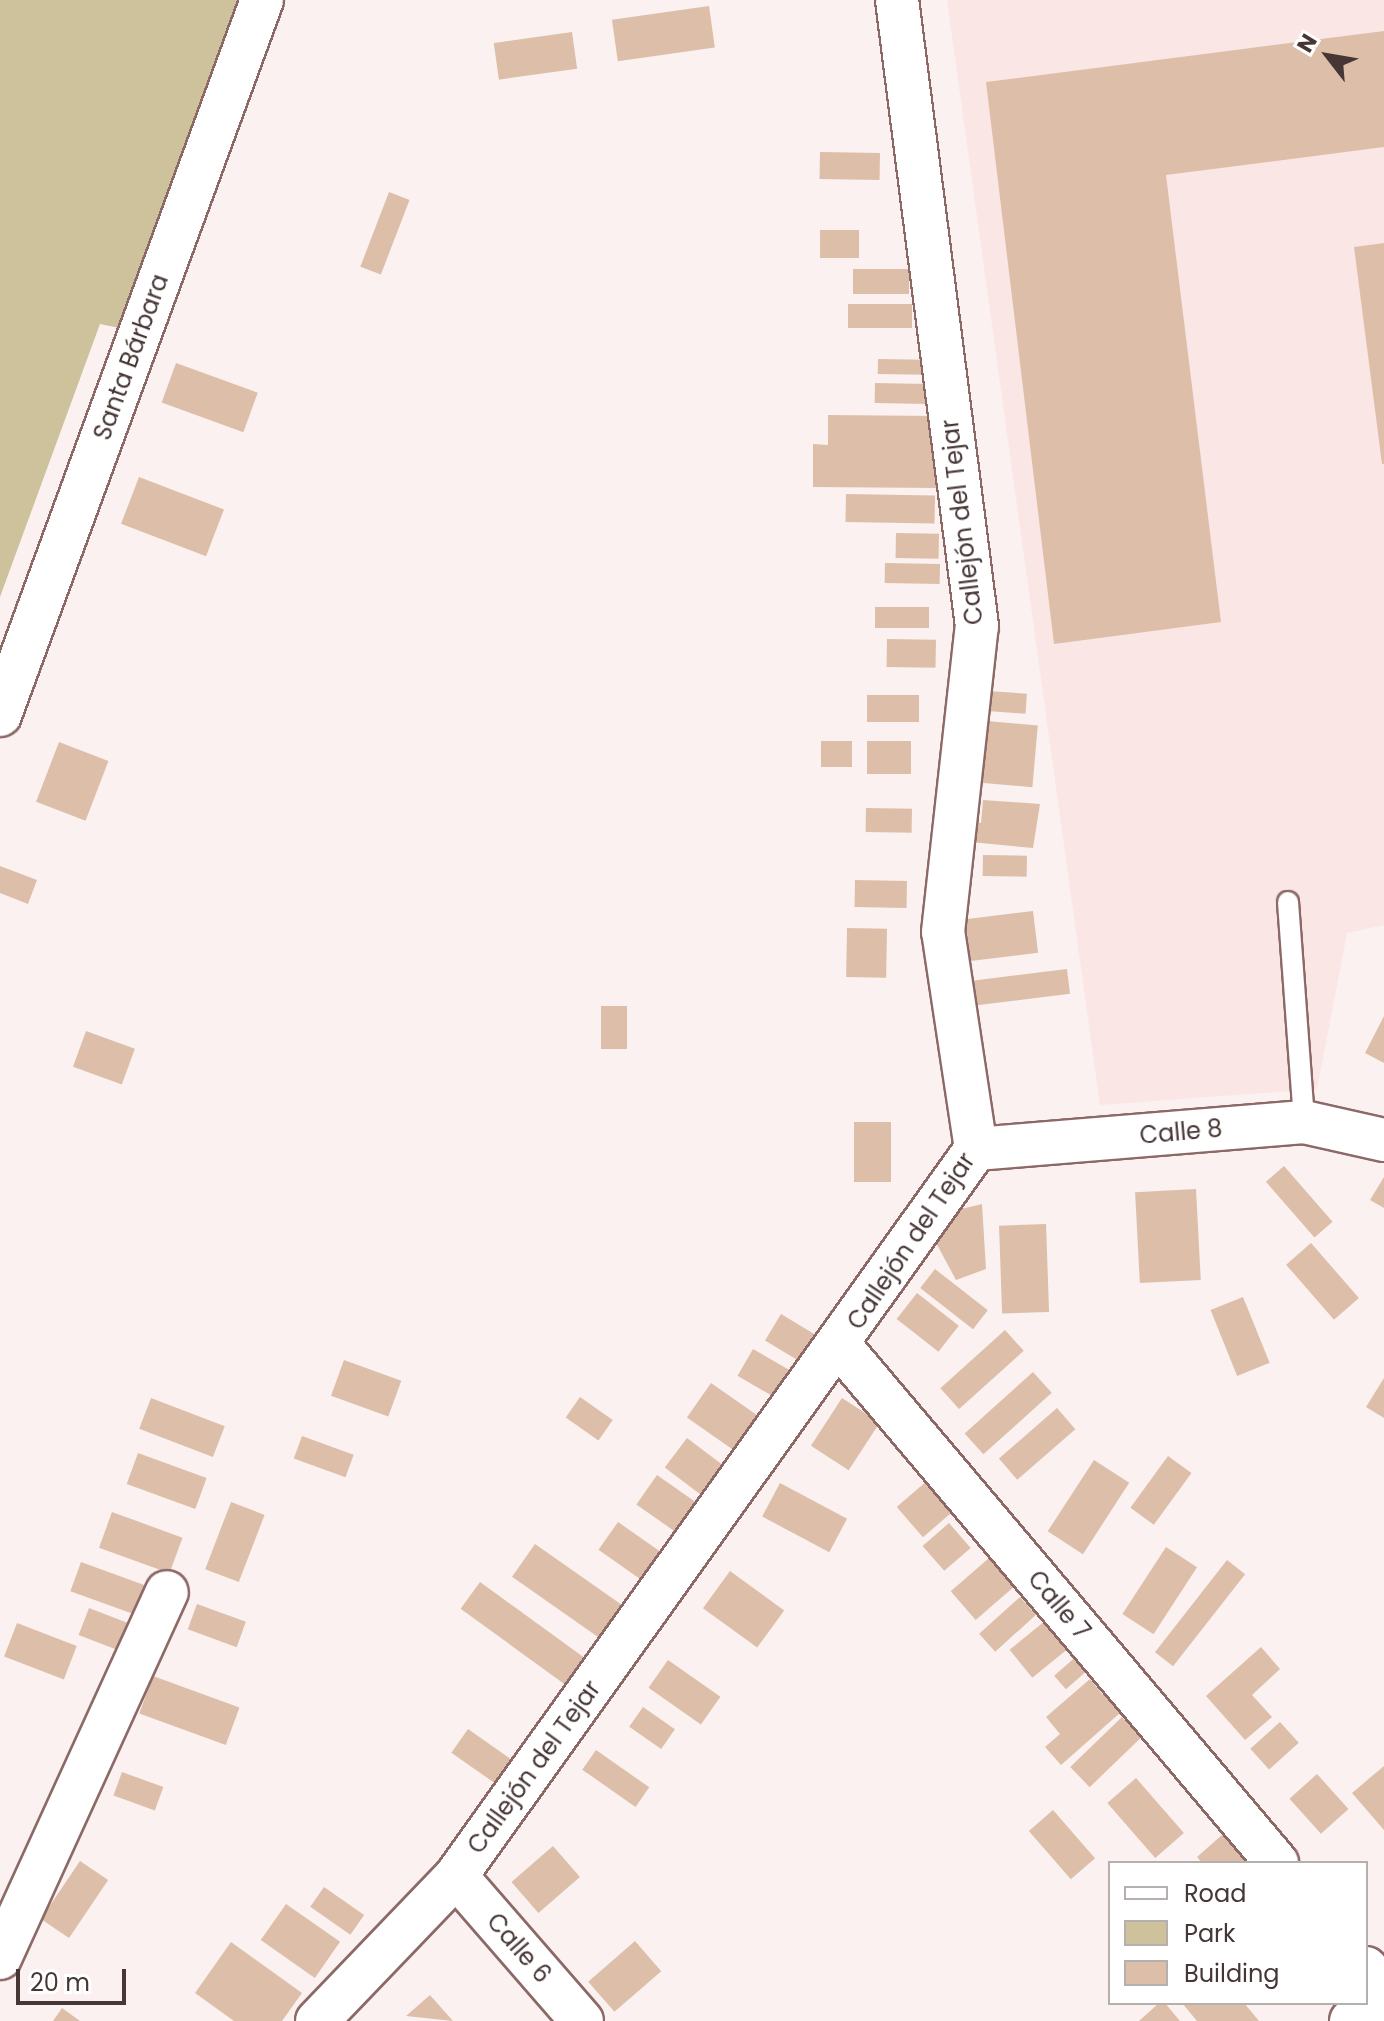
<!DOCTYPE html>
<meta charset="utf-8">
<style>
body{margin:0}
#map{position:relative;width:1384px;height:2021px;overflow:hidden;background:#faf1f0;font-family:Poppins,sans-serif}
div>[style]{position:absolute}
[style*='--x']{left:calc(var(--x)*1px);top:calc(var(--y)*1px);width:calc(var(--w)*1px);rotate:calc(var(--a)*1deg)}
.built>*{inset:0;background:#fae6e4}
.green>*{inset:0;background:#cec29c}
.building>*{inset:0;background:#ddbfa9;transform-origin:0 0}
.roads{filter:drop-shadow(2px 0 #8c6966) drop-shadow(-2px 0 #8c6966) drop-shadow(0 2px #8c6966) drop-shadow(0 -2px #8c6966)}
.service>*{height:20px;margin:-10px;padding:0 10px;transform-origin:10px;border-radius:10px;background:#fff}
.minor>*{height:42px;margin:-21px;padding:0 21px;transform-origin:21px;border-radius:21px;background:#fff}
.tertiary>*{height:44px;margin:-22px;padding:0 22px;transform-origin:22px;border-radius:22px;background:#fff}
span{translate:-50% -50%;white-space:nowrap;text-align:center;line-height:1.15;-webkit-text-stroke:8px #fff;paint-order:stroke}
.street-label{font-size:24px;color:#463635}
.legend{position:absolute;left:1108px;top:1861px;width:260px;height:144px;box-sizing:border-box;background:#fff;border:2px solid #b5afae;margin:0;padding:10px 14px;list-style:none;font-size:24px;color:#463635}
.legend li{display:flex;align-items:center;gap:16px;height:40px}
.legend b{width:40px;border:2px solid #b5afae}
.north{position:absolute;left:1288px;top:16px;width:80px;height:80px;-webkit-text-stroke:6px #fff;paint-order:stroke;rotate:301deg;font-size:22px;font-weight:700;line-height:32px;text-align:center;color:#463635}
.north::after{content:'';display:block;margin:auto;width:28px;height:36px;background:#463635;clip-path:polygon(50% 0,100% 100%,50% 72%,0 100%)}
.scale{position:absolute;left:16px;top:1969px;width:110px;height:36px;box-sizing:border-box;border:4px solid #463635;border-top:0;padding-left:10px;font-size:24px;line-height:28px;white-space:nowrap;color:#463635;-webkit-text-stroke:6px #fff;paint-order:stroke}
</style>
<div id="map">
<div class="built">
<div style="clip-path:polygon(947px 0,1384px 0,1384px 925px,1347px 933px,1317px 1089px,1100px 1105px)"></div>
</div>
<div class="green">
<div style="clip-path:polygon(0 0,270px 0,158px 336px,100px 324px,0 597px)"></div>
</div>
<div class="building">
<div style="left:709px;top:6px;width:42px;height:98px;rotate:82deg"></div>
<div style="clip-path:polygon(1384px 31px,1384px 147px,1166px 175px,1221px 622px,1054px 644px,986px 82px)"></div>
<div style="left:572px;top:32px;width:37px;height:79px;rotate:82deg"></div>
<div style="left:820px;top:152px;width:60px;height:27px;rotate:1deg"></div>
<div style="left:389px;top:192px;width:22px;height:80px;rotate:21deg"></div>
<div style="left:820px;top:230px;width:39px;height:28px"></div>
<div style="clip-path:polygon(1384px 243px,1384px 464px,1382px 464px,1354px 247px)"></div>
<div style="left:853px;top:269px;width:56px;height:25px"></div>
<div style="left:848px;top:304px;width:64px;height:24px"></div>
<div style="left:878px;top:359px;width:48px;height:15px;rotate:1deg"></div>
<div style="left:176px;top:363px;width:87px;height:42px;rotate:20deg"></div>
<div style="left:875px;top:383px;width:54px;height:20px;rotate:1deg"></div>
<div style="clip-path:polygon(828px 415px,938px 416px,937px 488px,813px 487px,813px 444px,828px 445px)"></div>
<div style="left:139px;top:477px;width:91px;height:50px;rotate:21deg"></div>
<div style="left:846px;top:494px;width:89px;height:28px;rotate:1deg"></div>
<div style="left:896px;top:533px;width:43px;height:25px;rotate:1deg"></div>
<div style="left:885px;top:563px;width:55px;height:20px;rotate:1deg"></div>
<div style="left:875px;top:607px;width:54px;height:21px"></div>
<div style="left:887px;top:639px;width:49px;height:28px;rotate:1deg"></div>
<div style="left:988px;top:691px;width:39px;height:20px;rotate:4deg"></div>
<div style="left:867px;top:695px;width:52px;height:27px"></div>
<div style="left:986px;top:721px;width:52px;height:62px;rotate:5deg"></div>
<div style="left:821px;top:741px;width:31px;height:26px"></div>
<div style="left:867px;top:741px;width:44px;height:33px"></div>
<div style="left:59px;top:742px;width:53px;height:64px;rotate:21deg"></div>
<div style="clip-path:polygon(983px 800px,1040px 804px,1033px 848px,970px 842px,972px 822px,981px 823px)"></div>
<div style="left:866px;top:808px;width:46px;height:24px;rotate:1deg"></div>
<div style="left:983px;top:855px;width:44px;height:21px;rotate:1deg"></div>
<div style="clip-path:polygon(0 866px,37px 880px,28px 904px,0 893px)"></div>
<div style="left:855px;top:880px;width:52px;height:27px;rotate:1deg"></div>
<div style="left:1033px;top:911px;width:42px;height:68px;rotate:83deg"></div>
<div style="left:847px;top:928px;width:40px;height:49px;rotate:1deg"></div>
<div style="left:1067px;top:969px;width:25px;height:98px;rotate:83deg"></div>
<div style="left:601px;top:1006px;width:26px;height:43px"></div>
<div style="clip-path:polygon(1384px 1016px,1384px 1063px,1365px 1053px)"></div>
<div style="left:86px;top:1031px;width:52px;height:38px;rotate:20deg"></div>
<div style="left:854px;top:1122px;width:37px;height:60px"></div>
<div style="left:1284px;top:1166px;width:74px;height:24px;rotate:49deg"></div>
<div style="clip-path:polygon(1384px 1177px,1384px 1208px,1370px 1200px)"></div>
<div style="left:1196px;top:1189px;width:91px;height:61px;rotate:87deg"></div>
<div style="clip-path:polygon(982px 1204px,986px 1269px,956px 1280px,934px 1239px,953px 1211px)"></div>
<div style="left:1046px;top:1224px;width:88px;height:47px;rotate:88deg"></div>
<div style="left:1311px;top:1243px;width:73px;height:33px;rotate:49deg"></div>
<div style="left:935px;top:1269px;width:67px;height:24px;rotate:38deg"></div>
<div style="left:917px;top:1293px;width:53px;height:33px;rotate:38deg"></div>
<div style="left:1243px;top:1297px;width:71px;height:35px;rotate:68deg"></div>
<div style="left:781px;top:1314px;width:44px;height:31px;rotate:31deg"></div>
<div style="left:1005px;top:1330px;width:28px;height:87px;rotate:48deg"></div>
<div style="left:753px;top:1349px;width:48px;height:31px;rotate:30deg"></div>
<div style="left:344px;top:1360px;width:61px;height:38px;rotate:20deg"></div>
<div style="left:1033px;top:1372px;width:28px;height:92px;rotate:48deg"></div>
<div style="clip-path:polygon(1384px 1378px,1384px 1418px,1366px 1407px)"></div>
<div style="left:711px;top:1383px;width:59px;height:42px;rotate:35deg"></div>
<div style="left:580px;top:1397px;width:40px;height:25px;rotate:35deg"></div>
<div style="left:151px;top:1398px;width:79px;height:33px;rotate:21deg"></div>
<div style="left:842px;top:1398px;width:45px;height:57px;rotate:33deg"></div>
<div style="left:1057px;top:1408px;width:28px;height:77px;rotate:49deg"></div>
<div style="left:302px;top:1436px;width:55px;height:24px;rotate:20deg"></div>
<div style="left:687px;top:1438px;width:44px;height:37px;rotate:37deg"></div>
<div style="left:138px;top:1453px;width:73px;height:33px;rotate:20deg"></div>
<div style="left:1168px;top:1456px;width:29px;height:64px;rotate:36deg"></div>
<div style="left:1094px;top:1460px;width:42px;height:85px;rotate:33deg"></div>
<div style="left:936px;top:1473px;width:40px;height:52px;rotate:49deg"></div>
<div style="left:657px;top:1475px;width:54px;height:36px;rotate:35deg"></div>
<div style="left:780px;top:1483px;width:76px;height:38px;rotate:28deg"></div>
<div style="left:231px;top:1502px;width:36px;height:72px;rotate:21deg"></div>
<div style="left:112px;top:1512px;width:75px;height:38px;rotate:20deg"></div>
<div style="left:618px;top:1522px;width:55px;height:34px;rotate:35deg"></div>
<div style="left:949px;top:1523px;width:33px;height:35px;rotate:49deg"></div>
<div style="left:535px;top:1544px;width:111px;height:40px;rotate:35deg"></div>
<div style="left:1166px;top:1547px;width:37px;height:80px;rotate:33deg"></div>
<div style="left:996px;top:1552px;width:38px;height:60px;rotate:49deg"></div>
<div style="left:1227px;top:1560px;width:23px;height:117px;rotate:38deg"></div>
<div style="left:81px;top:1562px;width:73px;height:31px;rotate:20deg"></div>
<div style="left:730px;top:1571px;width:67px;height:46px;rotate:36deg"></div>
<div style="left:480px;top:1582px;width:138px;height:33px;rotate:36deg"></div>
<div style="left:1020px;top:1597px;width:24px;height:55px;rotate:48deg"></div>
<div style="left:197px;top:1604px;width:52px;height:27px;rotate:20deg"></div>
<div style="left:89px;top:1608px;width:50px;height:29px;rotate:21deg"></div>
<div style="left:1050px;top:1617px;width:36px;height:52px;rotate:51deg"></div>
<div style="left:17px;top:1623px;width:64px;height:36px;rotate:21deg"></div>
<div style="clip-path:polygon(1261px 1647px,1280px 1669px,1252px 1695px,1272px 1717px,1245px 1740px,1206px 1696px)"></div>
<div style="left:1079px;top:1654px;width:18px;height:33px;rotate:49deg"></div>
<div style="left:668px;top:1660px;width:64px;height:34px;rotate:35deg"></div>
<div style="left:153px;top:1676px;width:92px;height:40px;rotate:20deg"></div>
<div style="clip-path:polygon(1090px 1679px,1103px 1695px,1113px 1687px,1129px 1705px,1061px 1765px,1045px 1747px,1060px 1734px,1046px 1717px)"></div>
<div style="left:643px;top:1707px;width:39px;height:24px;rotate:35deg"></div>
<div style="left:1122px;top:1717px;width:28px;height:72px;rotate:46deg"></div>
<div style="left:1280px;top:1722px;width:28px;height:40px;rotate:48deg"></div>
<div style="left:468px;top:1729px;width:54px;height:29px;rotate:35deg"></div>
<div style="left:596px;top:1750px;width:65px;height:24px;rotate:35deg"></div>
<div style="clip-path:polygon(1384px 1766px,1384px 1830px,1352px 1793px)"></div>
<div style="left:122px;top:1772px;width:44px;height:25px;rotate:20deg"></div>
<div style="left:1317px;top:1774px;width:47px;height:37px;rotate:48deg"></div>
<div style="left:1136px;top:1778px;width:73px;height:38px;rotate:49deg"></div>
<div style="left:1053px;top:1810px;width:64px;height:32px;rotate:49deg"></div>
<div style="clip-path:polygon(1231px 1827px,1253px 1853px,1242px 1863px,1202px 1863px,1197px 1857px)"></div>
<div style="left:553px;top:1846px;width:41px;height:55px;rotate:49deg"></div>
<div style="left:80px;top:1861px;width:34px;height:70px;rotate:34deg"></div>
<div style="left:324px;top:1887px;width:49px;height:24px;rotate:35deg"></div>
<div style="left:286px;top:1904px;width:66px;height:44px;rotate:35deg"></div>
<div style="left:635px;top:1941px;width:40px;height:62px;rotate:49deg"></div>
<div style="clip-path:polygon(231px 1942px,302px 1993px,282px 2021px,234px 2021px,195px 1993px)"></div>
<div style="clip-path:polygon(430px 1995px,453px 2021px,406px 2016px)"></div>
<div style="clip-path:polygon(1159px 2003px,1165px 2003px,1180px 2021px,1139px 2021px)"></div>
<div style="clip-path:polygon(1182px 2003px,1244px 2003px,1259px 2021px,1197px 2021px)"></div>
<div style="clip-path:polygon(62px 2008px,80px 2021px,53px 2021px)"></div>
</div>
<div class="roads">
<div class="service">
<div style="--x:1288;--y:902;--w:221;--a:85.8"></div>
</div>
<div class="minor">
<div style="--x:0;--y:715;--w:761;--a:-69.88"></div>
<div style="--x:976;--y:1149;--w:329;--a:-4.7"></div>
<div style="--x:1304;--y:1122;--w:82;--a:12.7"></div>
<div style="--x:840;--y:1346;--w:677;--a:49.79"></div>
<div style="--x:456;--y:1876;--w:192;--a:49"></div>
<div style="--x:0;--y:1958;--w:402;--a:-65.5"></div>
<div style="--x:1366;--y:1968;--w:28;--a:49"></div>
<div style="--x:317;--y:2021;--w:201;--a:-46.2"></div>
<div style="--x:456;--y:1876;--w:894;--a:-54.43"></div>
<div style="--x:976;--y:1149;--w:219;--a:-98.6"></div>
<div style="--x:943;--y:932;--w:308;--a:-83.7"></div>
<div style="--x:977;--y:626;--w:631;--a:-97.28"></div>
</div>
<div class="tertiary">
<div style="--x:1352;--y:2021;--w:42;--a:-40.2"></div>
</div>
</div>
<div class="street-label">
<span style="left:131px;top:357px;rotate:-70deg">Santa Bárbara</span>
<span style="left:962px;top:522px;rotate:-97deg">Callejón del Tejar</span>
<span style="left:1181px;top:1132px;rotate:-5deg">Calle 8</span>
<span style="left:911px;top:1241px;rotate:-56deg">Callejón del Tejar</span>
<span style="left:1059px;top:1605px;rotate:50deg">Calle 7</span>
<span style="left:534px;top:1767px;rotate:-54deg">Callejón del Tejar</span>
<span style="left:519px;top:1948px;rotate:49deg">Calle 6</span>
</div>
<ul class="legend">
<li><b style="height:10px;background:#fff"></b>Road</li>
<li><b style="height:22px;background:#cec29c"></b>Park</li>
<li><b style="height:22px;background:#ddbfa9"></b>Building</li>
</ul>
<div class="north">N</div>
<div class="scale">20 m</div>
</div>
